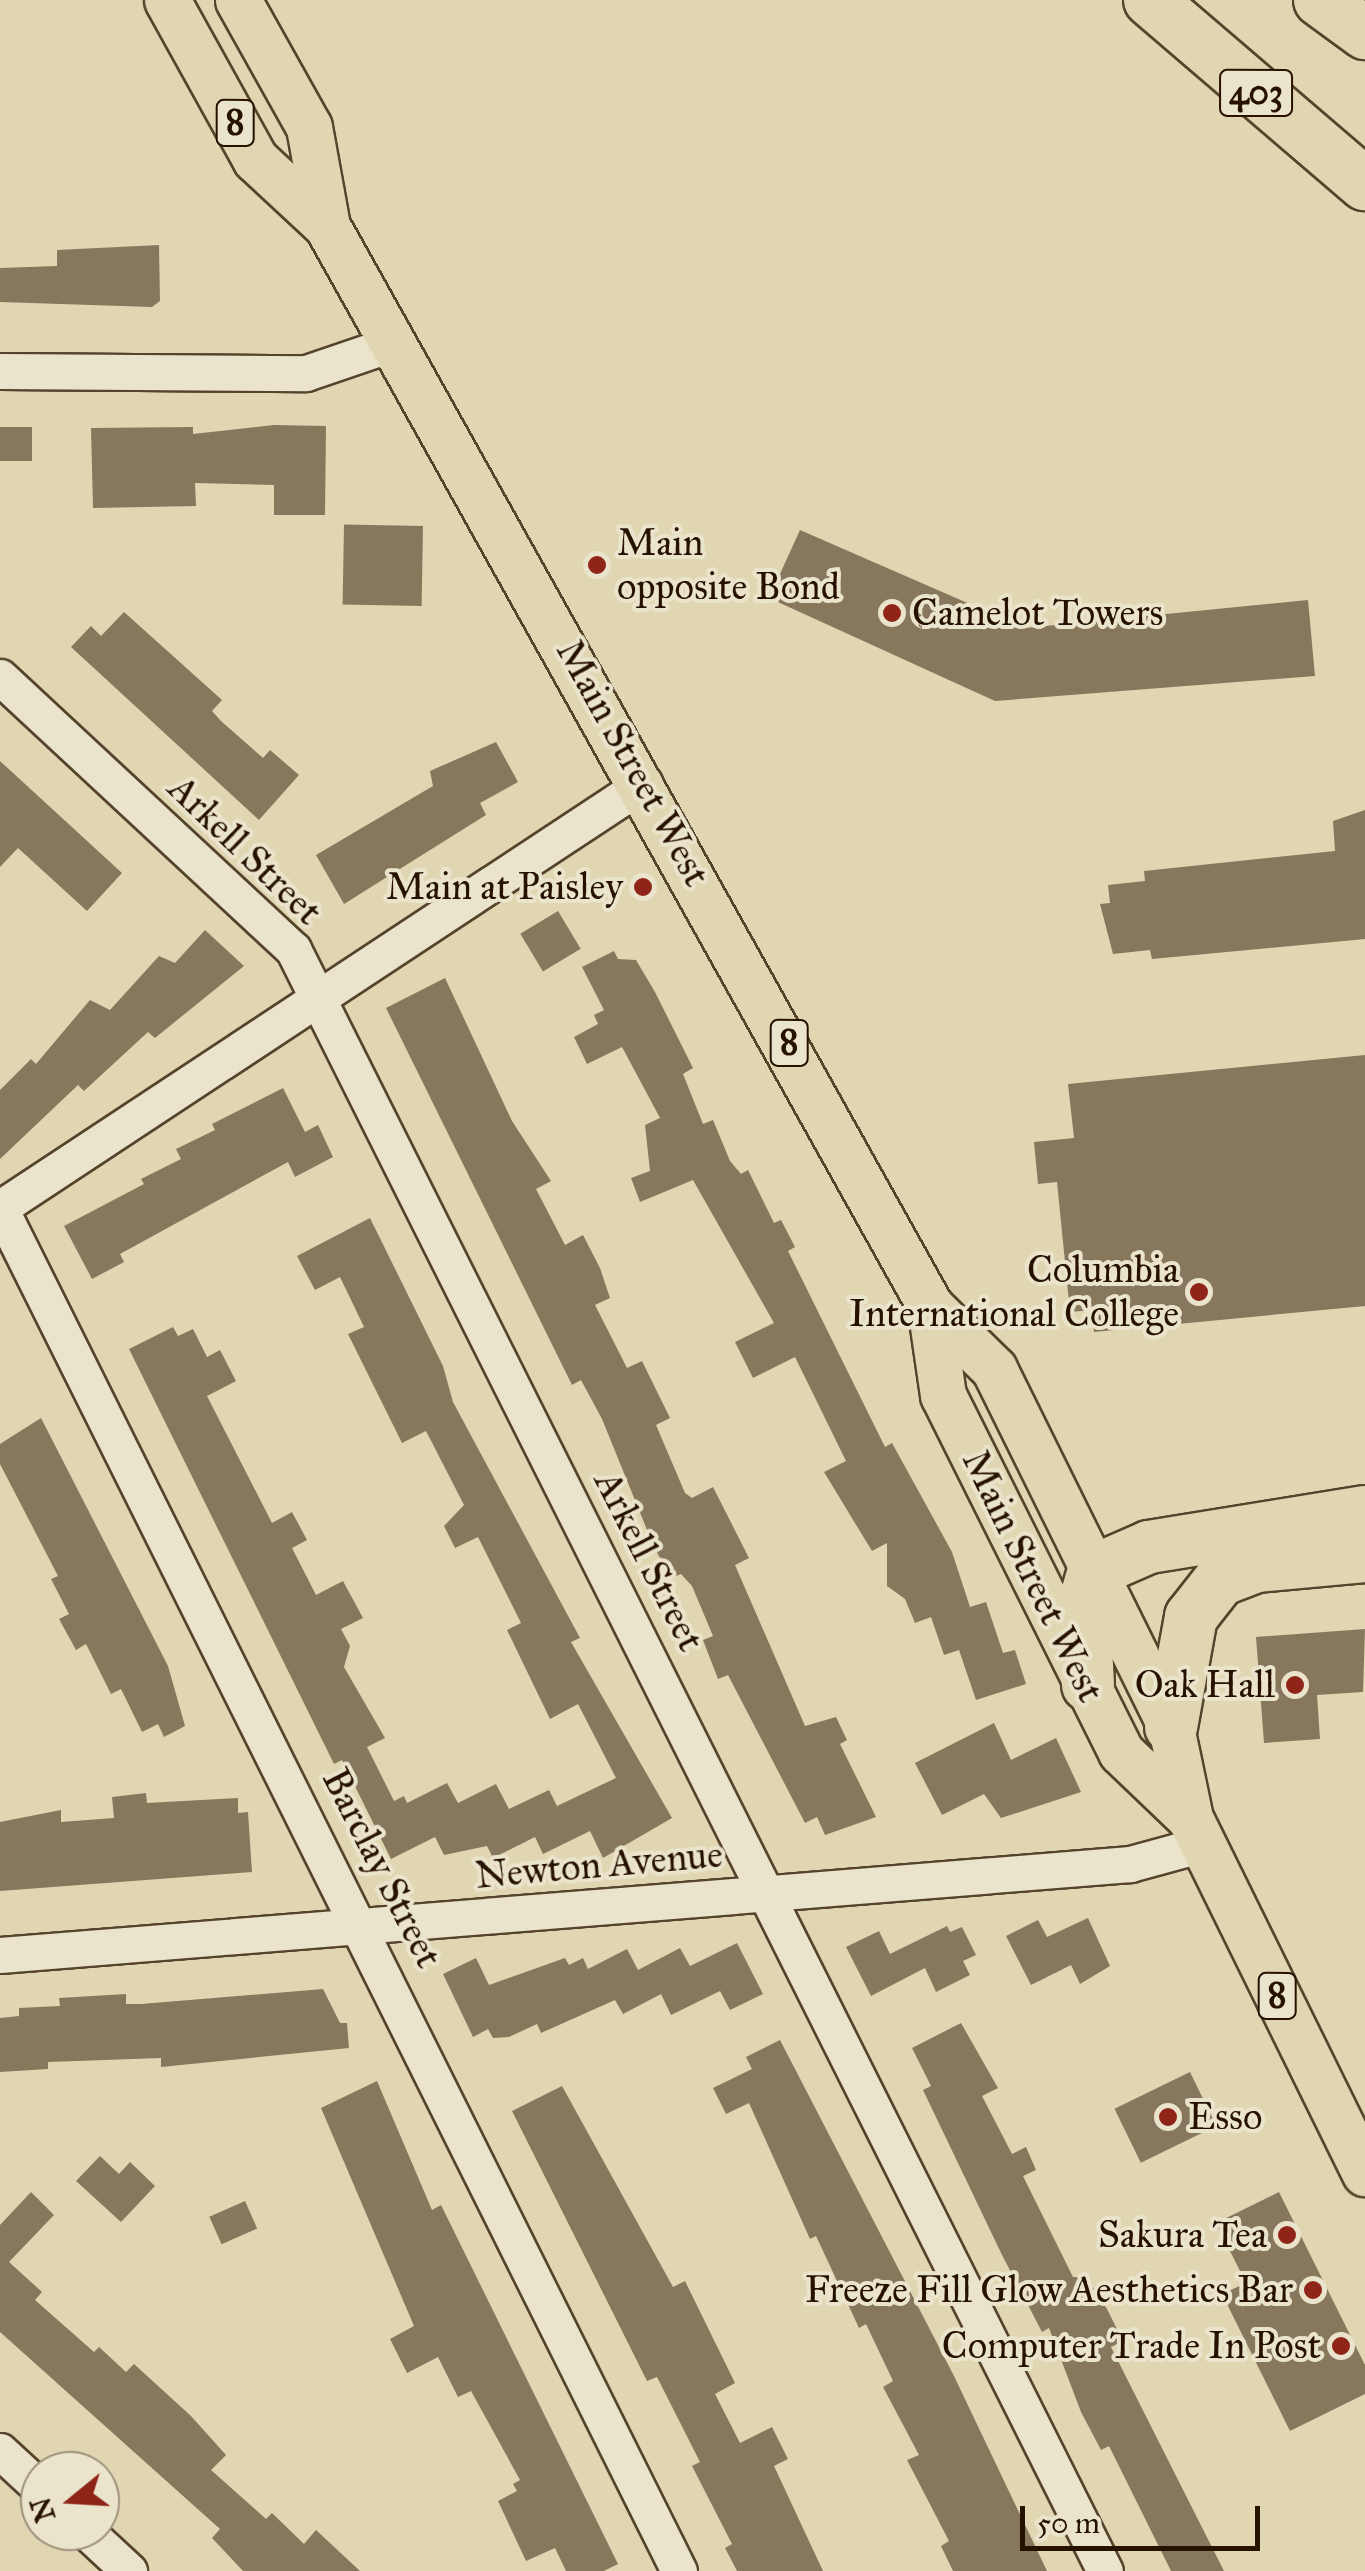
<!DOCTYPE html>
<style>
body{margin:0}
#map{position:relative;width:1365px;height:2571px;overflow:hidden;background:#e0d6b2;font-family:"IM FELL Great Primer",serif}
div>[style]{position:absolute}
[style*='--x']{left:calc(var(--x)*1px);top:calc(var(--y)*1px);width:calc(var(--w)*1px);rotate:calc(var(--a)*1deg)}
.building>*{inset:0;background:#87785d;transform-origin:0 0}
.roads{filter:drop-shadow(2px 0 #55432c) drop-shadow(-2px 0 #55432c) drop-shadow(0 2px #55432c) drop-shadow(0 -2px #55432c)}
.minor>*{height:35px;margin:-17.5px;padding:0 17.5px;transform-origin:17.5px;border-radius:17.5px;background:#ebe4cd}
.major>*{height:45px;margin:-22.5px;padding:0 22.5px;transform-origin:22.5px;border-radius:22.5px;background:#e0d6b2}
.highway>*{height:52px;margin:-26px;padding:0 26px;transform-origin:26px;border-radius:26px;background:#e0d6b2}
.dots>*{width:28px;height:28px;translate:-50% -50%;box-sizing:border-box;border:5px solid #ebe4cd;border-radius:50%}
span{translate:-50% -50%;white-space:nowrap;text-align:center;line-height:1.15;-webkit-text-stroke:8px #ebe4cd;paint-order:stroke}
.shield-label span{padding:2px 8px;background:#ebe4cd;border:2px solid;border-radius:8px;-webkit-text-stroke-width:0}
.shield-label{font-size:35px;color:#271200;font-weight:700}
.poi-label{font-size:38px;color:#271200}
.left{translate:0 -50%;text-align:left}
.right{translate:-100% -50%;text-align:right}
.street-label{font-size:38px;color:#271200}
.north{position:absolute;left:20px;top:2451px;width:100px;height:100px;box-sizing:border-box;background:#ebe4cd;border:2px solid #9d907b;border-radius:50%;rotate:252deg;font-size:28px;font-weight:700;line-height:40px;text-align:center;color:#271200}
.north::after{content:'';display:block;margin:auto;width:35px;height:45px;background:#8f2418;clip-path:polygon(50% 0,100% 100%,50% 72%,0 100%)}
.scale{position:absolute;left:1020px;top:2506px;width:240px;height:45px;box-sizing:border-box;border:5px solid #271200;border-top:0;padding-left:12px;font-size:30px;line-height:35px;white-space:nowrap;color:#271200;-webkit-text-stroke:8px #ebe4cd;paint-order:stroke}
</style>
<div id="map">
<div class="building">
<div style="clip-path:polygon(159px 245px,160px 301px,152px 307px,0 302px,0 268px,57px 266px,57px 250px)"></div>
<div style="clip-path:polygon(274px 425px,326px 426px,325px 515px,274px 515px,274px 485px,195px 483px,196px 506px,93px 508px,91px 428px,193px 427px,193px 434px)"></div>
<div style="left:0;top:427px;width:32px;height:34px"></div>
<div style="left:423px;top:526px;width:80px;height:79px;rotate:91deg"></div>
<div style="clip-path:polygon(800px 530px,1025px 628px,1308px 600px,1315px 676px,995px 701px,769px 598px)"></div>
<div style="clip-path:polygon(124px 612px,222px 700px,212px 711px,221px 721px,263px 758px,270px 750px,299px 775px,259px 820px,71px 647px,91px 626px,101px 636px)"></div>
<div style="clip-path:polygon(496px 742px,518px 782px,480px 803px,486px 815px,344px 904px,316px 855px,433px 786px,430px 771px)"></div>
<div style="clip-path:polygon(0 761px,122px 873px,87px 911px,18px 848px,0 867px)"></div>
<div style="clip-path:polygon(1365px 810px,1365px 939px,1152px 959px,1150px 950px,1113px 954px,1100px 904px,1110px 903px,1108px 885px,1145px 881px,1144px 871px,1335px 851px,1333px 821px)"></div>
<div style="left:558px;top:911px;width:44px;height:44px;rotate:59deg"></div>
<div style="clip-path:polygon(205px 930px,244px 966px,155px 1038px,148px 1032px,84px 1091px,78px 1085px,0 1159px,0 1090px,31px 1059px,36px 1064px,90px 1000px,110px 1010px,159px 956px,175px 963px)"></div>
<div style="clip-path:polygon(614px 951px,618px 959px,636px 960px,655px 992px,693px 1068px,683px 1074px,703px 1124px,713px 1120px,730px 1161px,741px 1174px,748px 1170px,774px 1223px,781px 1220px,795px 1247px,788px 1251px,885px 1447px,892px 1443px,952px 1552px,970px 1607px,986px 1602px,1003px 1653px,1015px 1650px,1026px 1684px,976px 1700px,959px 1650px,944px 1655px,931px 1617px,915px 1623px,905px 1599px,887px 1586px,887px 1543px,872px 1551px,824px 1472px,846px 1461px,795px 1357px,753px 1378px,735px 1342px,774px 1323px,693px 1180px,640px 1202px,631px 1178px,650px 1171px,645px 1125px,660px 1118px,622px 1047px,587px 1064px,574px 1037px,598px 1024px,594px 1015px,604px 1010px,582px 967px)"></div>
<div style="clip-path:polygon(445px 978px,512px 1121px,551px 1181px,536px 1189px,565px 1245px,583px 1235px,600px 1268px,610px 1298px,595px 1305px,627px 1368px,642px 1361px,670px 1418px,656px 1425px,685px 1493px,692px 1498px,713px 1487px,749px 1558px,735px 1565px,805px 1726px,836px 1717px,847px 1740px,840px 1744px,876px 1817px,825px 1835px,817px 1817px,805px 1823px,728px 1675px,718px 1679px,703px 1640px,713px 1636px,692px 1586px,681px 1574px,671px 1578px,654px 1547px,602px 1419px,581px 1380px,572px 1385px,386px 1008px)"></div>
<div style="clip-path:polygon(1365px 1055px,1365px 1306px,1094px 1332px,1092px 1310px,1070px 1312px,1057px 1182px,1038px 1184px,1034px 1142px,1074px 1138px,1068px 1084px)"></div>
<div style="clip-path:polygon(283px 1088px,305px 1132px,318px 1125px,333px 1157px,295px 1177px,288px 1162px,120px 1254px,124px 1262px,92px 1279px,64px 1226px,144px 1184px,141px 1179px,181px 1159px,176px 1149px,215px 1130px,212px 1124px)"></div>
<div style="clip-path:polygon(370px 1218px,443px 1366px,453px 1402px,580px 1638px,571px 1642px,672px 1818px,603px 1858px,590px 1831px,543px 1854px,535px 1837px,493px 1858px,487px 1846px,444px 1855px,435px 1837px,391px 1859px,342px 1760px,334px 1764px,129px 1349px,173px 1327px,178px 1336px,193px 1329px,207px 1357px,220px 1350px,236px 1381px,207px 1396px,272px 1523px,292px 1512px,307px 1540px,292px 1548px,316px 1595px,343px 1581px,363px 1618px,341px 1629px,350px 1646px,344px 1667px,385px 1738px,367px 1747px,394px 1801px,404px 1796px,407px 1803px,447px 1783px,458px 1803px,496px 1784px,509px 1809px,549px 1790px,557px 1806px,616px 1778px,578px 1704px,550px 1719px,507px 1630px,521px 1623px,478px 1537px,455px 1548px,444px 1526px,464px 1505px,426px 1431px,402px 1443px,348px 1334px,364px 1327px,340px 1277px,315px 1290px,297px 1256px)"></div>
<div style="clip-path:polygon(41px 1418px,168px 1666px,185px 1726px,164px 1737px,158px 1724px,142px 1732px,121px 1689px,111px 1694px,86px 1644px,76px 1650px,59px 1619px,69px 1614px,51px 1579px,58px 1576px,0 1464px,0 1444px)"></div>
<div style="clip-path:polygon(1365px 1629px,1363px 1692px,1317px 1695px,1320px 1739px,1264px 1743px,1256px 1637px)"></div>
<div style="clip-path:polygon(994px 1723px,1011px 1760px,1056px 1738px,1081px 1792px,1001px 1818px,984px 1794px,942px 1815px,915px 1763px)"></div>
<div style="clip-path:polygon(146px 1793px,147px 1803px,238px 1798px,238px 1813px,248px 1812px,252px 1872px,0 1891px,0 1822px,61px 1810px,61px 1822px,114px 1818px,112px 1797px)"></div>
<div style="clip-path:polygon(1088px 1918px,1110px 1966px,1080px 1984px,1071px 1965px,1031px 1985px,1006px 1936px,1038px 1920px,1047px 1937px)"></div>
<div style="clip-path:polygon(947px 1926px,950px 1932px,962px 1927px,976px 1955px,963px 1961px,970px 1975px,936px 1992px,925px 1968px,871px 1996px,846px 1947px,879px 1931px,890px 1954px)"></div>
<div style="clip-path:polygon(737px 1943px,763px 1994px,730px 2010px,720px 1991px,671px 2015px,661px 1994px,623px 2014px,615px 2000px,541px 2033px,537px 2024px,509px 2037px,493px 2038px,488px 2029px,473px 2037px,443px 1974px,476px 1958px,489px 1985px,565px 1958px,569px 1965px,583px 1958px,588px 1969px,627px 1949px,638px 1970px,680px 1948px,690px 1966px)"></div>
<div style="clip-path:polygon(323px 1989px,340px 2023px,347px 2023px,349px 2048px,161px 2067px,161px 2058px,48px 2062px,48px 2069px,0 2072px,0 2018px,19px 2016px,19px 2008px,60px 2006px,59px 1998px,126px 1994px,126px 2004px,141px 2004px)"></div>
<div style="clip-path:polygon(961px 2023px,998px 2088px,982px 2096px,1012px 2154px,1026px 2147px,1036px 2170px,1023px 2176px,1073px 2277px,1087px 2278px,1107px 2309px,1123px 2341px,1111px 2347px,1224px 2571px,1171px 2571px,1109px 2446px,1101px 2450px,1081px 2412px,1049px 2328px,1042px 2332px,1002px 2255px,923px 2090px,931px 2086px,912px 2048px)"></div>
<div style="clip-path:polygon(780px 2040px,954px 2376px,1047px 2571px,953px 2571px,941px 2546px,949px 2541px,907px 2460px,919px 2455px,883px 2387px,893px 2381px,866px 2324px,859px 2328px,816px 2236px,810px 2239px,749px 2103px,726px 2114px,713px 2088px,752px 2069px,746px 2057px)"></div>
<div style="left:1190px;top:2072px;width:60px;height:84px;rotate:64deg"></div>
<div style="clip-path:polygon(377px 2081px,432px 2210px,441px 2205px,618px 2564px,604px 2571px,566px 2571px,555px 2548px,526px 2561px,498px 2501px,517px 2491px,513px 2484px,520px 2480px,471px 2391px,458px 2397px,438px 2357px,407px 2373px,390px 2339px,414px 2326px,321px 2108px)"></div>
<div style="clip-path:polygon(562px 2086px,673px 2287px,685px 2281px,735px 2383px,715px 2394px,740px 2443px,772px 2427px,788px 2459px,774px 2466px,823px 2571px,737px 2571px,725px 2548px,732px 2544px,692px 2466px,700px 2462px,657px 2377px,647px 2381px,512px 2111px)"></div>
<div style="clip-path:polygon(100px 2156px,119px 2174px,130px 2162px,155px 2186px,121px 2222px,76px 2181px)"></div>
<div style="clip-path:polygon(31px 2192px,54px 2215px,9px 2262px,42px 2292px,35px 2300px,94px 2352px,99px 2347px,126px 2372px,134px 2364px,191px 2416px,226px 2455px,211px 2470px,266px 2519px,272px 2513px,304px 2544px,316px 2530px,360px 2571px,243px 2571px,212px 2538px,220px 2529px,0 2332px,0 2225px)"></div>
<div style="clip-path:polygon(1279px 2192px,1365px 2365px,1365px 2394px,1290px 2431px,1222px 2294px,1246px 2283px,1216px 2223px)"></div>
<div style="left:245px;top:2201px;width:30px;height:39px;rotate:66deg"></div>
</div>
<div class="roads">
<div class="minor">
<div style="--x:0;--y:371;--w:306;--a:0.4"></div>
<div style="--x:306;--y:373;--w:93;--a:-18.8"></div>
<div style="--x:0;--y:677;--w:400;--a:42.9"></div>
<div style="--x:293;--y:949;--w:1814;--a:63.41"></div>
<div style="--x:0;--y:1208;--w:1523;--a:63.52"></div>
<div style="--x:0;--y:1208;--w:772;--a:-33.42"></div>
<div style="--x:0;--y:1955;--w:1134;--a:-4.6"></div>
<div style="--x:1130;--y:1864;--w:76;--a:-15.3"></div>
<div style="--x:0;--y:2451;--w:54;--a:42.8"></div>
<div style="--x:86;--y:2531;--w:59;--a:42.9"></div>
</div>
<div class="major">
<div style="--x:167;--y:0;--w:182;--a:61"></div>
<div style="--x:255;--y:159;--w:98;--a:42.9"></div>
<div style="--x:327;--y:226;--w:1237;--a:60.82"></div>
<div style="--x:930;--y:1306;--w:90;--a:44.5"></div>
<div style="--x:994;--y:1369;--w:399;--a:63.7"></div>
<div style="--x:1171;--y:1727;--w:93;--a:78.2"></div>
<div style="--x:1190;--y:1818;--w:396;--a:63.8"></div>
<div style="--x:238;--y:0;--w:145;--a:60.8"></div>
<div style="--x:309;--y:127;--w:101;--a:79.7"></div>
<div style="--x:930;--y:1306;--w:90;--a:81.7"></div>
<div style="--x:943;--y:1395;--w:399;--a:63.5"></div>
<div style="--x:1121;--y:1752;--w:95;--a:43.7"></div>
</div>
<div class="highway">
<div style="--x:1150;--y:0;--w:283;--a:40.6"></div>
<div style="--x:1320;--y:0;--w:56;--a:36.3"></div>
<div style="--x:1088;--y:1685;--w:80;--a:-92.9"></div>
<div style="--x:1084;--y:1605;--w:35;--a:-74"></div>
<div style="--x:1094;--y:1571;--w:60;--a:-23.6"></div>
<div style="--x:1149;--y:1547;--w:219;--a:-9.2"></div>
<div style="--x:1171;--y:1727;--w:112;--a:-79.7"></div>
<div style="--x:1191;--y:1617;--w:47;--a:-51.9"></div>
<div style="--x:1220;--y:1580;--w:39;--a:-21"></div>
<div style="--x:1256;--y:1566;--w:109;--a:-5.2"></div>
</div>
</div>
<div class="dots">
<div style="left:597px;top:565px;background:#8f2418"></div>
<div style="left:892px;top:613px;background:#8f2418"></div>
<div style="left:643px;top:887px;background:#8f2418"></div>
<div style="left:1199px;top:1292px;background:#8f2418"></div>
<div style="left:1295px;top:1685px;background:#8f2418"></div>
<div style="left:1168px;top:2117px;background:#8f2418"></div>
<div style="left:1287px;top:2235px;background:#8f2418"></div>
<div style="left:1313px;top:2290px;background:#8f2418"></div>
<div style="left:1341px;top:2346px;background:#8f2418"></div>
</div>
<div class="shield-label">
<span style="left:1256px;top:93px">403</span>
<span style="left:235px;top:123px">8</span>
<span style="left:789px;top:1043px">8</span>
<span style="left:1277px;top:1996px">8</span>
</div>
<div class="poi-label">
<span class="left" style="left:617px;top:565px">Main<br>opposite Bond</span>
<span class="left" style="left:912px;top:613px">Camelot Towers</span>
<span class="right" style="left:623px;top:887px">Main at Paisley</span>
<span class="right" style="left:1179px;top:1292px">Columbia<br>International College</span>
<span class="right" style="left:1275px;top:1685px">Oak Hall</span>
<span class="left" style="left:1188px;top:2117px">Esso</span>
<span class="right" style="left:1267px;top:2235px">Sakura Tea</span>
<span class="right" style="left:1293px;top:2290px">Freeze Fill Glow Aesthetics Bar</span>
<span class="right" style="left:1321px;top:2346px">Computer Trade In Post</span>
</div>
<div class="street-label">
<span style="left:633px;top:763px;rotate:61deg">Main Street West</span>
<span style="left:245px;top:850px;rotate:44deg">Arkell Street</span>
<span style="left:649px;top:1561px;rotate:63deg">Arkell Street</span>
<span style="left:1033px;top:1576px;rotate:64deg">Main Street West</span>
<span style="left:599px;top:1865px;rotate:-5deg">Newton Avenue</span>
<span style="left:382px;top:1868px;rotate:63deg">Barclay Street</span>
</div>
<div class="north">N</div>
<div class="scale">50 m</div>
</div>
